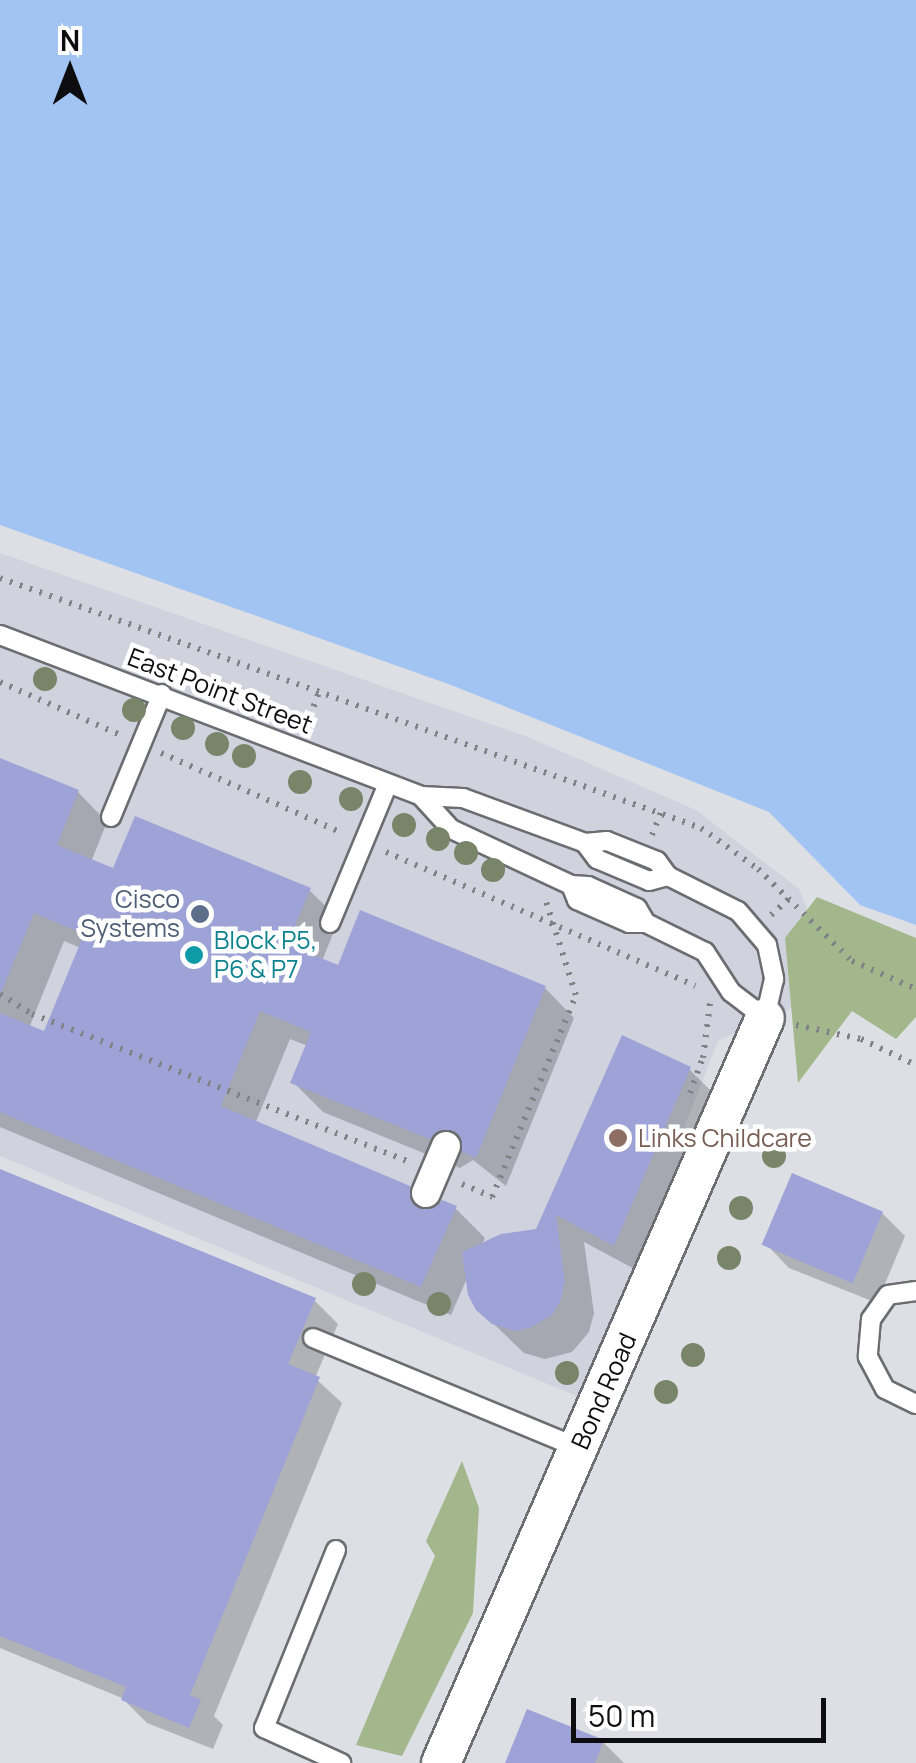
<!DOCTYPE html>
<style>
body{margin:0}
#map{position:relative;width:916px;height:1763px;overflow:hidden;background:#dedfe5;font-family:Manrope,sans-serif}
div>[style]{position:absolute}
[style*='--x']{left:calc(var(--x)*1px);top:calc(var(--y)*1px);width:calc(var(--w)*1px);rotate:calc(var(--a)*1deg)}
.built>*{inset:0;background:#d0d2de}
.green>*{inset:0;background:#a2b88c}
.water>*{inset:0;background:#a2c4f2}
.shadow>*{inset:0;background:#0003}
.building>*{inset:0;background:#9da3d6;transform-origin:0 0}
.path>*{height:6px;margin-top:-3px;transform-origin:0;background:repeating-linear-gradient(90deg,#818286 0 2.5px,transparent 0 10.5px)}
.roads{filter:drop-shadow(2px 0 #6c6d71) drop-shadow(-2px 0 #6c6d71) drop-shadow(0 2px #6c6d71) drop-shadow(0 -2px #6c6d71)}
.service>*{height:18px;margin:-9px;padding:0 9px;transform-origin:9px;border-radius:9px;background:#fff}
.minor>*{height:38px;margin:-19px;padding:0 19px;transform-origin:19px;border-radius:19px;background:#fff}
.bridges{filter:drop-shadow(2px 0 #6c6d71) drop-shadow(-2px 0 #6c6d71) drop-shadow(0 2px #6c6d71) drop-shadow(0 -2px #6c6d71)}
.pedestrian-bridge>*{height:28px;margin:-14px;padding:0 14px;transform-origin:14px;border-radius:14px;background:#fff}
.trees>*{width:24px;height:24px;margin:-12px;border-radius:50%;background:#788568}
.dots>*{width:28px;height:28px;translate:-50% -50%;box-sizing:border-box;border:5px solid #fff;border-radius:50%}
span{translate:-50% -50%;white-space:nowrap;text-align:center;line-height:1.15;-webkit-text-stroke:9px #fff;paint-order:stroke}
.street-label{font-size:25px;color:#0d0d0f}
.service-label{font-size:25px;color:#4e5e75}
.right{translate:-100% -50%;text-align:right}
.culture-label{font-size:25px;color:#0d838f}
.left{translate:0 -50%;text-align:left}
.education-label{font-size:25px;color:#785e54}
.north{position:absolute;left:20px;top:20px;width:100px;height:100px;-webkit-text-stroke:8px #fff;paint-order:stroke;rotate:0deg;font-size:28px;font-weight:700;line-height:40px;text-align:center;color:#0d0d0f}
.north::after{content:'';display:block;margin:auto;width:35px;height:45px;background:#0d0d0f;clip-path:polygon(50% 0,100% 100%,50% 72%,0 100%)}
.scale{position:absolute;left:571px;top:1698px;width:255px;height:45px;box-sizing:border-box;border:5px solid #0d0d0f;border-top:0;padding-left:12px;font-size:30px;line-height:35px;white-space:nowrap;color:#0d0d0f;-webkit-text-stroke:8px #fff;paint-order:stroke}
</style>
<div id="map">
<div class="built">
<div style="clip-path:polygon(0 553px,528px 737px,696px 810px,799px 889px,822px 947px,802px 1003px,718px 1041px,685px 1125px,682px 1176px,579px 1397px,0 1156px)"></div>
</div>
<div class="green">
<div style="clip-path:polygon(817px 897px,916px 938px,916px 1017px,896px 1039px,852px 1011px,798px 1083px,785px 938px)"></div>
<div style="clip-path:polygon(462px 1461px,479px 1508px,473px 1613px,402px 1756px,356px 1745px,435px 1556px,426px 1541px)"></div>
</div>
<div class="water">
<div style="clip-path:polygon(0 0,916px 0,916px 925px,860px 905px,769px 812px,451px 685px,0 525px)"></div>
</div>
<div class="shadow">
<div style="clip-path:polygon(evenodd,0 760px,78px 792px,107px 822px,91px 862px,114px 872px,309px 890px,339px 919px,322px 961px,339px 968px,545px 988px,574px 1018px,506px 1186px,473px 1160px,460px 1168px,323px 1112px,293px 1082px,308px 1046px,290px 1039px,255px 1124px,408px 1188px,431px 1211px,455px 1208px,485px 1238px,481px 1246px,538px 1231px,689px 1069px,719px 1099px,644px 1274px,584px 1242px,594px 1313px,589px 1332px,572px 1352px,545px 1359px,524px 1353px,478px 1309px,468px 1276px,451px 1315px,0 1127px,0 760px,64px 941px,81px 948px,46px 1035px,29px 1028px,64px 941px)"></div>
<div style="clip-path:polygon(0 1172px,314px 1300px,338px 1324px,315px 1378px,342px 1403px,214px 1716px,223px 1725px,213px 1749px,147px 1723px,122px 1698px,0 1648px)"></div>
<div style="clip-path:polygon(882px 1213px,905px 1236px,877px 1303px,789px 1268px,766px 1244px)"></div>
<div style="clip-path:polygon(528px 1712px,603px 1742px,624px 1763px,507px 1763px)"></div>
</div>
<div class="building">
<div style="clip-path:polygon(0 758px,79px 790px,57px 845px,113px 868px,135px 816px,311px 888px,287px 944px,338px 965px,360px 910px,546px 986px,476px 1158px,462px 1152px,460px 1136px,452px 1130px,436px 1132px,430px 1139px,290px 1083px,311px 1032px,260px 1011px,221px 1106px,410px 1186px,412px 1203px,420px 1209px,436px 1207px,442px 1200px,457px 1206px,421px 1287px,0 1112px,0 1013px,44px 1031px,84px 934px,34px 913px,0 995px)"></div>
<div style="clip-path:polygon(622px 1035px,691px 1067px,614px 1246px,556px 1215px,565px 1282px,560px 1302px,552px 1315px,530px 1328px,514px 1331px,492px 1324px,476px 1310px,468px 1295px,462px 1252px,501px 1234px,536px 1229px)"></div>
<div style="clip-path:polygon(0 1169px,316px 1298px,288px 1364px,320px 1377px,190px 1695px,201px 1700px,189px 1728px,121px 1700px,126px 1687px,0 1636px)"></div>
<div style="left:792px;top:1173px;width:99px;height:78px;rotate:23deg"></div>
<div style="clip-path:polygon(527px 1709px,604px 1740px,595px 1763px,505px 1763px)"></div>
</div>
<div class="path">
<div style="--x:0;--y:578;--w:744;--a:19.63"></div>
<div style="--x:701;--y:828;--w:70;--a:35.7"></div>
<div style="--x:758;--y:869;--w:132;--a:44.4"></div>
<div style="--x:852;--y:961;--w:70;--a:23.6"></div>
<div style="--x:0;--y:682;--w:129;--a:23.8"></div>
<div style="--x:306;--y:726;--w:39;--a:-69"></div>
<div style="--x:161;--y:753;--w:198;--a:23.8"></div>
<div style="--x:652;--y:835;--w:24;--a:-68"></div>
<div style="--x:386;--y:852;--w:337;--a:23.4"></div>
<div style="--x:771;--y:915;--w:24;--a:-42"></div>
<div style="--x:0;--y:994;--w:38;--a:32"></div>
<div style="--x:32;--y:1014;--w:405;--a:21.4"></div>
<div style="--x:796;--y:1025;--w:66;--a:12.2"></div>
<div style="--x:861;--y:1039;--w:61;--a:25.3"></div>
<div style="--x:690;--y:1093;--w:37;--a:-70"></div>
<div style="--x:703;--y:1058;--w:55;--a:-82.7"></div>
<div style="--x:462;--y:1184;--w:33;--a:23"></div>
<div style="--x:492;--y:1197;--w:219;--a:-67.4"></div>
<div style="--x:576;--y:995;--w:102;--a:-107.7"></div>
</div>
<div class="roads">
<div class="service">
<div style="--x:0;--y:635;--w:451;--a:20.9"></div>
<div style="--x:421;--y:796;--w:42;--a:2.7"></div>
<div style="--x:463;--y:798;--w:130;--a:20.2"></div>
<div style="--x:585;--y:843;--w:22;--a:-5"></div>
<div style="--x:607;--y:841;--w:54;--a:21.8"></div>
<div style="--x:657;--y:861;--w:19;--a:54"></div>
<div style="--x:668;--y:876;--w:78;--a:26.6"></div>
<div style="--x:738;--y:911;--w:45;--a:49.5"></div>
<div style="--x:767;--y:945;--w:35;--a:78"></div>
<div style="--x:774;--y:979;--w:40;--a:103"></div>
<div style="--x:765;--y:1018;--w:43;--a:-142.6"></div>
<div style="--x:731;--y:992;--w:48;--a:-123"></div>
<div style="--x:705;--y:952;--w:66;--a:-153.8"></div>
<div style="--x:646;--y:923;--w:17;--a:180"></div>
<div style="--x:629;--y:923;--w:57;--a:-156.1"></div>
<div style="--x:577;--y:900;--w:16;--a:-112"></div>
<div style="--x:571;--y:885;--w:132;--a:-155"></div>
<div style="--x:451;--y:829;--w:45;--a:-132.3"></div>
<div style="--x:111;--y:817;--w:133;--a:-67.5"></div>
<div style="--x:585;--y:843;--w:20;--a:53"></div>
<div style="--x:597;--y:859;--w:56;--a:22.9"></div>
<div style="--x:649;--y:881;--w:20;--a:-15"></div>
<div style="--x:571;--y:885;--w:17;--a:3"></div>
<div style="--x:588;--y:886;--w:54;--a:24.2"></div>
<div style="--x:637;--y:908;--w:17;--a:59"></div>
<div style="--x:330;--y:923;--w:151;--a:-67.4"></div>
<div style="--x:916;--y:1291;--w:28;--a:172"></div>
<div style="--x:888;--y:1295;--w:29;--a:125"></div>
<div style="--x:871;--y:1319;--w:38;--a:95"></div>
<div style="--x:868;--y:1357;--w:36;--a:62"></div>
<div style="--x:885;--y:1389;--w:34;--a:26"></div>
<div style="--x:313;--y:1338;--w:288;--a:22.5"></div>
<div style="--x:336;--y:1550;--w:192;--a:112"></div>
<div style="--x:264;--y:1728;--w:85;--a:24.4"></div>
</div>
<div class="minor">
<div style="--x:441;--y:1763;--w:812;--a:-66.5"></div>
</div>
</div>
<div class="bridges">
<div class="pedestrian-bridge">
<div style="--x:426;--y:1193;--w:51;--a:-66.9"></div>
</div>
</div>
<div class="trees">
<div style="left:45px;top:679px"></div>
<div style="left:134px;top:710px"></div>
<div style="left:183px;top:728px"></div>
<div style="left:217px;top:744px"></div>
<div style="left:244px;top:756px"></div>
<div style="left:300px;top:782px"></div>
<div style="left:351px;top:799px"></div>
<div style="left:404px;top:825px"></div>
<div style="left:438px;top:839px"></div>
<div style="left:466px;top:853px"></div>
<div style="left:493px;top:870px"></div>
<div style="left:774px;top:1156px"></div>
<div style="left:741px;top:1208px"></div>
<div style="left:729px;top:1258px"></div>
<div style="left:364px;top:1284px"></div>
<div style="left:439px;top:1304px"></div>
<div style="left:693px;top:1355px"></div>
<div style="left:567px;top:1373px"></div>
<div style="left:666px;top:1392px"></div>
</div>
<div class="dots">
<div style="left:200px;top:914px;background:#5c6f8a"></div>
<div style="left:194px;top:955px;background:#0f9aa8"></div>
<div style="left:618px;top:1138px;background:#8d6e63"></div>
</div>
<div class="street-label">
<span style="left:220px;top:691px;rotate:21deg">East Point Street</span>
<span style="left:604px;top:1391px;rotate:-66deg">Bond Road</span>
</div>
<div class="service-label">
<span class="right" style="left:180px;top:914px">Cisco<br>Systems</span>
</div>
<div class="culture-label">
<span class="left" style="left:214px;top:955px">Block P5,<br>P6 &amp; P7</span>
</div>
<div class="education-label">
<span class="left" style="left:638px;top:1138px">Links Childcare</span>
</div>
<div class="north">N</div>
<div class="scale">50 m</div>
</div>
